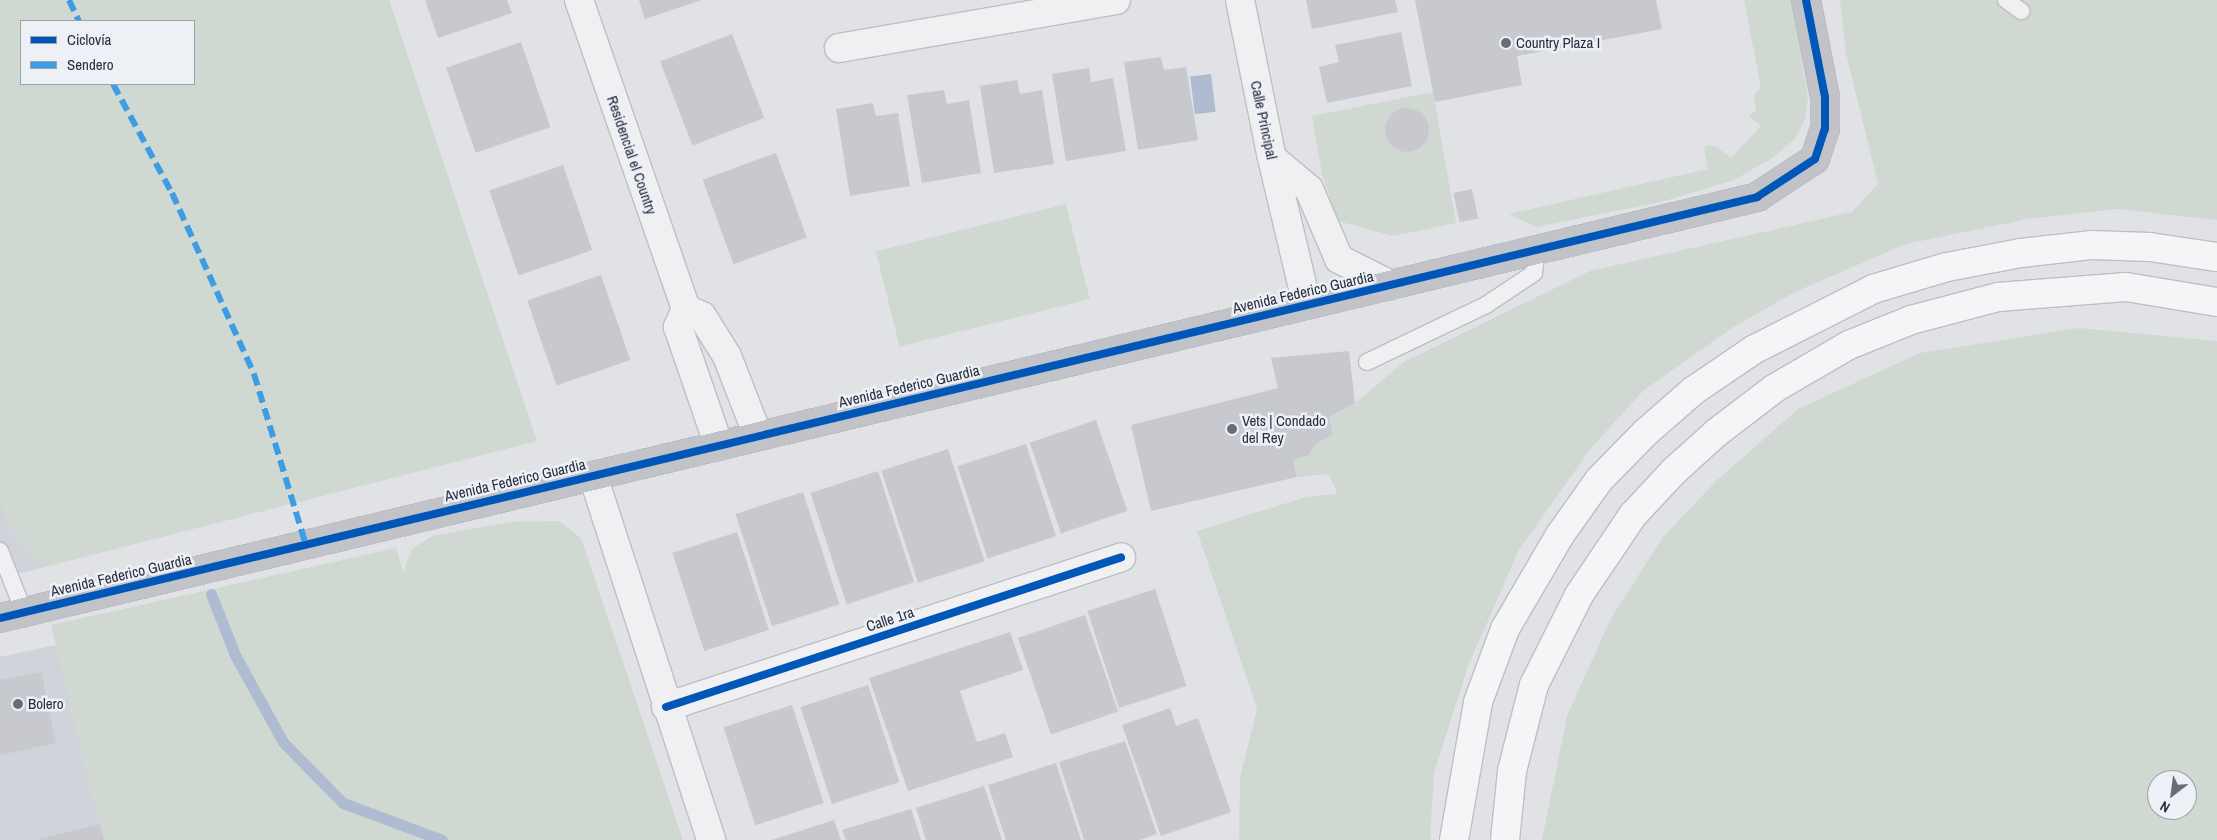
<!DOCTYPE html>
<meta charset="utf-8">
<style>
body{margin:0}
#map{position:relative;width:2217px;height:840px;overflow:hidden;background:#e0e2e6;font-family:"Archivo Narrow",sans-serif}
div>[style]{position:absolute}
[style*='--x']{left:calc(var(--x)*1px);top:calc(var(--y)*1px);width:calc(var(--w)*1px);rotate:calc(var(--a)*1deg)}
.built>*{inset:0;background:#d0d3da}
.green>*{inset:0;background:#d0d9d1;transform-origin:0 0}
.water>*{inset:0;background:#aebbd1;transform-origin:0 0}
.stream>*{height:11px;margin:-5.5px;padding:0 5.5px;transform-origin:5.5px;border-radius:5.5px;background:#aebbd1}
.building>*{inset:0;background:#c7c9ce;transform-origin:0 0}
.round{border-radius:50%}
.roads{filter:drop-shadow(1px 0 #bdbfc2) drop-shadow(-1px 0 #bdbfc2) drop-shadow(0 1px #bdbfc2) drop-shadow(0 -1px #bdbfc2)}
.lane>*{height:16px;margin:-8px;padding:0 8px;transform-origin:8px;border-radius:8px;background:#f0f0f2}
.street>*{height:28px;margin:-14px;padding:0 14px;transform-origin:14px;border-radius:14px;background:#f0f0f2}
.secondary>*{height:28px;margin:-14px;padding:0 14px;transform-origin:14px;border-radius:14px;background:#c1c3c8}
.highway>*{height:28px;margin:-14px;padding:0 14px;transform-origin:14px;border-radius:14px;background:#f4f5f6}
.quiet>*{height:6px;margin-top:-3px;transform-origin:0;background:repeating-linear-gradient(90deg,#3d9de3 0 12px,transparent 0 18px)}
.cycleway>*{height:8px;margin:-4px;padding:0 4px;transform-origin:4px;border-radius:4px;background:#0057b8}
.dots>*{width:14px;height:14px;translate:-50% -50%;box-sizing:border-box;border:2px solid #edf0f5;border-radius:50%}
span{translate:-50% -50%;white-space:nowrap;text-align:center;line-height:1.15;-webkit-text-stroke:5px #edf0f5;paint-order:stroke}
.poi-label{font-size:15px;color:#272d3e}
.left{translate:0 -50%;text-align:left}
.street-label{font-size:15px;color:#272d3e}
.legend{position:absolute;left:20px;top:20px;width:175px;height:65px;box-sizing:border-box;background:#edf0f5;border:1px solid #9ea2ac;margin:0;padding:6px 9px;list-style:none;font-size:15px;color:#272d3e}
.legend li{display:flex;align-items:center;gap:10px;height:25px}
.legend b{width:25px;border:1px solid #9ea2ac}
.north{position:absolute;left:2147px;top:770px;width:50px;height:50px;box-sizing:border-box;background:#edf0f5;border:1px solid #9ea2ac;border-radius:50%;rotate:210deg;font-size:14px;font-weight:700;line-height:20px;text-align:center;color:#272d3e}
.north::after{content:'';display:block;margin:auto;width:18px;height:22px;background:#686c79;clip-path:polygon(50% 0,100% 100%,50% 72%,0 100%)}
</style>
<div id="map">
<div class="built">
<div style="clip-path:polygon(0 497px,11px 529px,45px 567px,0 578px)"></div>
<div style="clip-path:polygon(56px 645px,104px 840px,0 840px,0 657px)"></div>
</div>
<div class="green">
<div style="clip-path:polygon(evenodd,0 0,389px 0,537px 441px,45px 567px,11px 529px,0 497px,0 0,21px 21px,194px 21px,194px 84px,21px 84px,21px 21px)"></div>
<div style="clip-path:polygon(1744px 0,1791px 0,1808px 98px,1805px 119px,1795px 139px,1772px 158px,1734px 180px,1661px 202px,1536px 227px,1509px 214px,1708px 169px,1704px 150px,1707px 145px,1715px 146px,1731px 158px,1761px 126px,1749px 116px,1756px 110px,1754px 94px,1761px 88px)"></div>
<div style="clip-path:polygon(1840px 0,2217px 0,2217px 220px,2117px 209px,2028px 219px,1906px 244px,1795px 292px,1732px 328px,1643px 391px,1591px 448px,1519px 550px,1468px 666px,1434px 773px,1430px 840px,1239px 840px,1240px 777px,1257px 709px,1197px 531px,1306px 497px,1335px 494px,1337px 491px,1328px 474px,1297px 477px,1293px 460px,1309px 455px,1317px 443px,1333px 434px,1329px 417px,1355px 403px,1404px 362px,1590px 271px,1852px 212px,1878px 184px,1846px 54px)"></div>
<div style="clip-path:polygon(1433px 92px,1456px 223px,1393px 236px,1338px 221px,1322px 174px,1312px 116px)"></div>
<div style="left:1066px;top:204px;width:98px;height:196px;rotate:76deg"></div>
<div style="clip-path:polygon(evenodd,2079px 328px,2217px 341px,2217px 840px,1542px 840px,1567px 716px,1610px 620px,1663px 537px,1716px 481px,1798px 409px,1920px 353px,2079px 328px,2157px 780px,2187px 780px,2187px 810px,2157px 810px,2157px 780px)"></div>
<div style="clip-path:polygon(559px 521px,581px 538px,683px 840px,104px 840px,51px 625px,396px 548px,403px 572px,412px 549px,432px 536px,512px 522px)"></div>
</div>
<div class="water">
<div style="left:1211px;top:74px;width:38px;height:21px;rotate:83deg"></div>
</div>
<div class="stream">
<div style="--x:211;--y:594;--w:66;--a:68.5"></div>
<div style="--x:235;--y:655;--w:99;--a:61.1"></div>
<div style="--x:283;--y:742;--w:86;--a:45.5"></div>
<div style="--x:343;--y:803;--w:106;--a:20.5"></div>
</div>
<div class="building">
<div style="clip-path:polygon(425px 0,507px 0,512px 13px,438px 38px)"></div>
<div style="clip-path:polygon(639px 0,702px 0,645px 19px)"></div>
<div style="clip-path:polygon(1306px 0,1395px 0,1398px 12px,1312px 29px)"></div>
<div style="clip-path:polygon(1415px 0,1656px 0,1662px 29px,1517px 56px,1522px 85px,1435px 102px)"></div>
<div style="clip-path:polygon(1401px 32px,1412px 86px,1327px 103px,1319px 67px,1339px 62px,1335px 45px)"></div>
<div style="left:732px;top:34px;width:90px;height:77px;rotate:69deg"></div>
<div style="left:521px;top:42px;width:90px;height:79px;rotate:71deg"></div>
<div style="clip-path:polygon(1161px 57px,1164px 70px,1186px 67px,1198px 140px,1138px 150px,1124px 62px)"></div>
<div style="clip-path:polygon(1089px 68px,1091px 82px,1113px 78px,1126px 151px,1066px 161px,1052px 74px)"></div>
<div style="clip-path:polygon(1017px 80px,1020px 94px,1042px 90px,1054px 164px,994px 173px,980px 86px)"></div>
<div style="clip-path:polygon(944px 90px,947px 104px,969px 100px,981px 173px,922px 183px,907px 95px)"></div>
<div style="clip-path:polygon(873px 103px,876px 116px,898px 113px,910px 186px,850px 196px,836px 109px)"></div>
<div class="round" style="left:1385px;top:108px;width:44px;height:44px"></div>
<div style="left:776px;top:153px;width:90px;height:78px;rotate:70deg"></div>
<div style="left:563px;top:165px;width:90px;height:78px;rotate:71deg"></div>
<div style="left:1472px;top:189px;width:30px;height:19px;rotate:78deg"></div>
<div style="left:601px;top:275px;width:90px;height:78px;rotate:71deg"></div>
<div style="clip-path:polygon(1349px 351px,1355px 403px,1329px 417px,1333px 434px,1317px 443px,1309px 455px,1293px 460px,1297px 477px,1151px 511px,1131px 425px,1278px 388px,1271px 358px)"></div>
<div style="left:1096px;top:420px;width:96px;height:70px;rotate:71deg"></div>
<div style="left:1026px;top:444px;width:97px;height:72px;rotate:72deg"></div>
<div style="left:948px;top:449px;width:118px;height:70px;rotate:72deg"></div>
<div style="left:878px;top:471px;width:117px;height:71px;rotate:72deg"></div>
<div style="left:803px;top:492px;width:118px;height:71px;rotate:72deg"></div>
<div style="left:737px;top:532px;width:103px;height:68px;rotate:72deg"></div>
<div style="left:1155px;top:589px;width:102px;height:71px;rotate:72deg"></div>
<div style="left:1085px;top:615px;width:102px;height:71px;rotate:71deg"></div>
<div style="clip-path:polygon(1010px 632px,1023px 670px,960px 691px,977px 742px,1005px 733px,1013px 757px,908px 791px,869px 678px)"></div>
<div style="clip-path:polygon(41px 672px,56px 743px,0 755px,0 680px)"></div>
<div style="left:868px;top:685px;width:102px;height:71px;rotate:72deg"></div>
<div style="left:792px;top:705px;width:103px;height:72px;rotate:72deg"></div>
<div style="clip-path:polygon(1170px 708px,1176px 726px,1198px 718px,1231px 812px,1161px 836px,1122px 725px)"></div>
<div style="clip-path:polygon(1125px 741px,1157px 834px,1140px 840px,1084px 840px,1059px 762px)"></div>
<div style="clip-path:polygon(1056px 763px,1081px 840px,1006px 840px,988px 785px)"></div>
<div style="clip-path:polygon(984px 786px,1002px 840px,926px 840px,916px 808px)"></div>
<div style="clip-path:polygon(911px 809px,921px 840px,846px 840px,842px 830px)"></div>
<div style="clip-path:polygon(834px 820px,841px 840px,772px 840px)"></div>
<div style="clip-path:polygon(100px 824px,104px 840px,38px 840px,38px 839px)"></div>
</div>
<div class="roads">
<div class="lane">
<div style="--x:2006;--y:0;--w:19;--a:36"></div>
<div style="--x:1367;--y:362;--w:132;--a:-25.6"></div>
<div style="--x:1486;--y:305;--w:58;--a:-33.7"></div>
<div style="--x:1534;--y:273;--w:23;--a:-83"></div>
<div style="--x:0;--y:551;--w:66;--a:68.5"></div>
</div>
<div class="street">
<div style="--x:579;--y:0;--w:327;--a:70.9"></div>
<div style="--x:686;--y:309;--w:20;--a:114"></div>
<div style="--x:678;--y:327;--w:126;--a:71"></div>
<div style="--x:1240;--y:0;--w:161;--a:78.6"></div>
<div style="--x:1272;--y:158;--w:151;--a:76.6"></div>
<div style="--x:839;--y:48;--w:281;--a:-9.8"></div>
<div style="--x:1272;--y:158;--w:48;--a:40"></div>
<div style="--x:1309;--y:189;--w:76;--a:66.8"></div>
<div style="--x:1339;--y:259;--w:58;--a:26.6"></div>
<div style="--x:686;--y:309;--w:17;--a:24"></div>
<div style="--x:702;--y:316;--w:47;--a:58"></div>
<div style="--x:727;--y:356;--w:86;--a:68.8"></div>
<div style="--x:593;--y:476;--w:383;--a:72"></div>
<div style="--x:666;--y:707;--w:479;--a:-18.2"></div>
</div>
<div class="secondary">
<div style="--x:0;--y:618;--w:1807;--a:-13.47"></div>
<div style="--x:1757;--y:197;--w:69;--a:-33.2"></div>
<div style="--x:1815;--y:159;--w:32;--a:-72"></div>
<div style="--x:1825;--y:129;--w:32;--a:-90"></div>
<div style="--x:1825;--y:97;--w:99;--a:-101.1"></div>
</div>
<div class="highway">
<div style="--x:1454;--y:840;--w:140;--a:-80.1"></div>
<div style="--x:1478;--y:702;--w:78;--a:-69.7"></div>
<div style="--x:1505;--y:629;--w:109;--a:-59.7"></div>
<div style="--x:1560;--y:535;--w:67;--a:-54.7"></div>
<div style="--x:1599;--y:480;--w:66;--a:-45.6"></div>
<div style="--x:1645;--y:433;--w:64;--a:-41.2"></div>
<div style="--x:1693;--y:391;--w:73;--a:-34.3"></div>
<div style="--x:1753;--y:350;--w:135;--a:-26.9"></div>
<div style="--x:1873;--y:289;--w:77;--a:-16.6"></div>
<div style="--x:1947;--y:267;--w:75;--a:-10.7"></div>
<div style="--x:2021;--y:253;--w:70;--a:-6.5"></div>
<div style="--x:2091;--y:245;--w:59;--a:1.9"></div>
<div style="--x:2150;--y:247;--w:68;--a:8.5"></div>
<div style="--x:1505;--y:840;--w:69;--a:-84.2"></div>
<div style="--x:1512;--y:771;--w:89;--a:-75.7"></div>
<div style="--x:1534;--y:685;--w:101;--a:-63.4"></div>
<div style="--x:1579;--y:595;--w:97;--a:-56"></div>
<div style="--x:1633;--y:515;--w:60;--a:-47"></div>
<div style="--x:1674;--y:471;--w:57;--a:-42.1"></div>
<div style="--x:1716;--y:433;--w:74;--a:-37.3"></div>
<div style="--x:1775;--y:388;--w:86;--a:-30.2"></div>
<div style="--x:1849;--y:345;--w:67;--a:-22"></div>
<div style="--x:1911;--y:320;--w:90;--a:-14.8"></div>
<div style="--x:1998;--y:297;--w:128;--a:-4.5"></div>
<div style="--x:2126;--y:287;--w:92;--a:9.4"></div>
</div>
</div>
<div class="quiet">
<div style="--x:69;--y:0;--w:23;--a:65"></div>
<div style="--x:113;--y:84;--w:124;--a:61.6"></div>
<div style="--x:172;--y:193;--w:199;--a:65.6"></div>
<div style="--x:254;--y:374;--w:179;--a:73.1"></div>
</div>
<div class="cycleway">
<div style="--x:0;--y:618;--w:1807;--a:-13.47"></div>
<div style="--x:1757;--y:197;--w:69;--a:-33.2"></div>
<div style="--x:1815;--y:159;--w:32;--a:-72"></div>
<div style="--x:1825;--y:129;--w:32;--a:-90"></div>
<div style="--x:1825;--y:97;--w:99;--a:-101.1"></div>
<div style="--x:666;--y:707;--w:479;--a:-18.2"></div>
</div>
<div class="dots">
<div style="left:1506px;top:43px;background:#686c79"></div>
<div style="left:1232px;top:429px;background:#686c79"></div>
<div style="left:18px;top:704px;background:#686c79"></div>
</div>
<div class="poi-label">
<span class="left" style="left:1516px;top:43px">Country Plaza I</span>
<span class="left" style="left:1242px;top:429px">Vets | Condado<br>del Rey</span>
<span class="left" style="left:28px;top:704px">Bolero</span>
</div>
<div class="street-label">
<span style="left:1264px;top:120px;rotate:78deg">Calle Principal</span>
<span style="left:632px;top:155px;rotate:71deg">Residencial el Country</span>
<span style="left:1303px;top:292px;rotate:-13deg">Avenida Federico Guardia</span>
<span style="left:909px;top:386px;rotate:-13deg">Avenida Federico Guardia</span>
<span style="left:515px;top:480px;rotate:-13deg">Avenida Federico Guardia</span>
<span style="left:121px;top:575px;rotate:-13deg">Avenida Federico Guardia</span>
<span style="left:890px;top:619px;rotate:-18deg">Calle 1ra</span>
</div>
<ul class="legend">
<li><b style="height:6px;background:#0057b8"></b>Ciclovía</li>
<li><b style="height:6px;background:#3d9de3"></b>Sendero</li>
</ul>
<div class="north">N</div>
</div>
